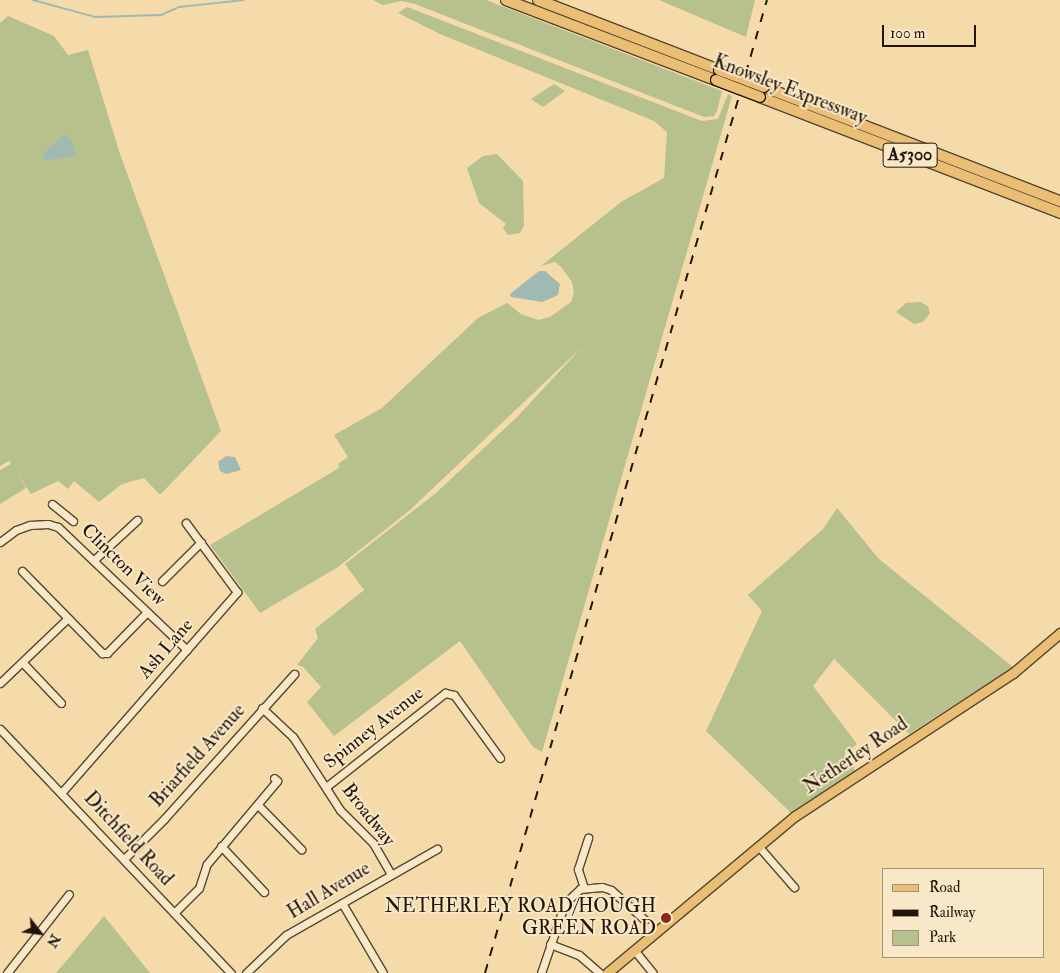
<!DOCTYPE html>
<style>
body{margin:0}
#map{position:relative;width:1060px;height:973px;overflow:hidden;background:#f5dbaa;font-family:"IM FELL Double Pica",serif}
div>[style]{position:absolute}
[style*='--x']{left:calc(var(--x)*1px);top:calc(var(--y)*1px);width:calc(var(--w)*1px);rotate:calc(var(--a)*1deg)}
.green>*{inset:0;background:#b6c18d}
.water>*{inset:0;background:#a0b9b3}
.stream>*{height:2px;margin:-1px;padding:0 1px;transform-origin:1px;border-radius:1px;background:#a0b9b3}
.roads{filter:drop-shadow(1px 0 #564630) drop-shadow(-1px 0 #564630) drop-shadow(0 1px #564630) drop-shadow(0 -1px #564630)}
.minor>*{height:7px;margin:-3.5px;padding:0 3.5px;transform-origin:3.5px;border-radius:3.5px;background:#f8e8c8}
.major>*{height:9px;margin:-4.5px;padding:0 4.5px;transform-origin:4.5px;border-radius:4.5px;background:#eabe75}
.highway>*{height:10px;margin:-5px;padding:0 5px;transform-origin:5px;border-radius:5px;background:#eabe75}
.rail>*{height:2px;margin-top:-1px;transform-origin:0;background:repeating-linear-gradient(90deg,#211408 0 9px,transparent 0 18px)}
.bridges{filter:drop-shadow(1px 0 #211408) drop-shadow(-1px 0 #211408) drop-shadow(0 1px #211408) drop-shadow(0 -1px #211408)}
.highway-bridge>*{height:10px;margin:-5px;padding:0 5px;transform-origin:5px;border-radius:5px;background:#eabe75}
.dots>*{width:14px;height:14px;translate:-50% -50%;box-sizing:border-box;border:2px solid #f8e8c8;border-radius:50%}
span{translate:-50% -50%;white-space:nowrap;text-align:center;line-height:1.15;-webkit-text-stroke:4px #f8e8c8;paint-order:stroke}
.shield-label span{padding:1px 4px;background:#f8e8c8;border:1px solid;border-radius:4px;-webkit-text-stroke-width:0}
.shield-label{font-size:18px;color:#211408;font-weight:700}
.street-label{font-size:19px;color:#211408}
.poi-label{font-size:19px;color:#211408}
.right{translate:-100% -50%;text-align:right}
.legend{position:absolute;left:882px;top:868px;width:162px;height:90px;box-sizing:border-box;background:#f8e8c8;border:1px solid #a2937b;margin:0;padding:6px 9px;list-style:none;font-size:15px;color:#211408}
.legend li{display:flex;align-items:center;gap:10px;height:25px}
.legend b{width:25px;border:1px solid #a2937b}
.north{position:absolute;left:15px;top:908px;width:50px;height:50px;-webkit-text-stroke:4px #f8e8c8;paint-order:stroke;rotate:120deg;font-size:14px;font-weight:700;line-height:20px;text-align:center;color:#211408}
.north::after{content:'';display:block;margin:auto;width:18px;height:22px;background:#211408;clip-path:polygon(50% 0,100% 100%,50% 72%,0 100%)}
.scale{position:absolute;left:882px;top:25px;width:94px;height:22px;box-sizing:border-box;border:2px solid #211408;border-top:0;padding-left:6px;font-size:15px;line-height:18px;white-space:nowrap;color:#211408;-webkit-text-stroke:4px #f8e8c8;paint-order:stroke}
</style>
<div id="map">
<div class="green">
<div style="clip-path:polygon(373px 0,486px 0,722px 91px,717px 111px,714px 116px,704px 117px,415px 4px,401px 1px,383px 5px)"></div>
<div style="clip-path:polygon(659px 0,755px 0,746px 37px)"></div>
<div style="clip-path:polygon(407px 7px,702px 121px,718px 119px,728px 94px,732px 96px,542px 752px,533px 747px,460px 641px,334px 736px,307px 702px,321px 687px,303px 667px,297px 665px,318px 638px,315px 629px,364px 590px,345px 564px,436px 493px,518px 416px,582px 347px,410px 510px,338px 567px,260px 613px,210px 545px,339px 468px,338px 464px,348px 457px,334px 435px,382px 408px,478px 318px,507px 303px,521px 314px,538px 320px,550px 317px,571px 302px,574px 293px,572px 282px,562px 268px,555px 262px,541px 266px,621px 202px,664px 178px,667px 132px,654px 121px,440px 34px,398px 13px)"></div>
<div style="clip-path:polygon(8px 16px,54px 36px,68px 55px,88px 50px,120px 154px,221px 431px,160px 495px,144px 478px,122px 484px,99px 502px,74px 481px,68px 489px,58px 481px,31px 494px,16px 472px,26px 488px,0 504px,0 470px,11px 464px,9px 461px,0 466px,0 23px)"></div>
<div style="clip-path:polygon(554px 84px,565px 91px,543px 107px,531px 99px)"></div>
<div style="clip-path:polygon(497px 154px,523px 181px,524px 226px,520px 233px,508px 235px,503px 228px,506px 224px,479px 203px,467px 168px,483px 156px)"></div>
<div style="clip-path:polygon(920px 302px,928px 306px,930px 313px,923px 322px,914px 324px,896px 312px,906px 303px)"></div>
<div style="clip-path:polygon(837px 508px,879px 559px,1013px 667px,909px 734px,834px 659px,813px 686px,857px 744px,844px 754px,857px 773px,792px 814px,706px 731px,762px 611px,748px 595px,823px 529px)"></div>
<div style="clip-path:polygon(104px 916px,150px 973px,56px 973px)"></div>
</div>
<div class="water">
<div style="clip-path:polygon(65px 134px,73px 144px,75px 156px,45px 160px,42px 155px)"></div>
<div style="clip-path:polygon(539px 271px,545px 271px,560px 284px,558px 295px,542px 302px,511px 297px,510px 294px)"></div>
<div style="clip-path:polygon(226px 456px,235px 457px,241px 470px,226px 474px,220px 471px,218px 462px)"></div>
</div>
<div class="stream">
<div style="--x:33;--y:0;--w:64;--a:15.3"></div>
<div style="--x:95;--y:17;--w:66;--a:-1.7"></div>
<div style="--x:161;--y:15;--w:20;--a:-24"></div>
<div style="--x:179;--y:7;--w:65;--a:-6.1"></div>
</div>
<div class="roads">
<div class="minor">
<div style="--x:52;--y:504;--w:27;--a:39"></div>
<div style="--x:0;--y:542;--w:20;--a:-37"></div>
<div style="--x:16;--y:530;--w:15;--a:-20"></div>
<div style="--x:30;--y:525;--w:18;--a:-3"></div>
<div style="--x:48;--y:524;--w:10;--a:17"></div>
<div style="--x:58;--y:527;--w:178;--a:43.6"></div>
<div style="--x:94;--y:560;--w:59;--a:-42.9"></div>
<div style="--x:22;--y:571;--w:115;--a:45.7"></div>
<div style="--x:102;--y:653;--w:5;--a:0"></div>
<div style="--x:107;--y:653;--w:57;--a:-45.7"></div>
<div style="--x:162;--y:581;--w:55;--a:-45"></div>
<div style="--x:23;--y:663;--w:55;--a:46.5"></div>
<div style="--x:0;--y:683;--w:94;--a:-43.7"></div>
<div style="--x:262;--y:708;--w:42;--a:43.1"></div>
<div style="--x:293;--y:737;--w:87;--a:57.2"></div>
<div style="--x:340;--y:810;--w:47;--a:45"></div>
<div style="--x:373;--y:843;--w:36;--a:60"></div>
<div style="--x:0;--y:729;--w:336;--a:46.6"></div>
<div style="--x:326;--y:787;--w:152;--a:-38.3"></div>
<div style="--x:445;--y:693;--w:9;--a:13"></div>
<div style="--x:454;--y:695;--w:78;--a:53.9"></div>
<div style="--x:62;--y:792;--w:266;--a:-48.8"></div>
<div style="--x:237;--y:592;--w:86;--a:-126.5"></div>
<div style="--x:258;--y:805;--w:62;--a:45.7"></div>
<div style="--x:221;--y:846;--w:63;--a:46.9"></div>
<div style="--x:760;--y:848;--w:52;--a:48.9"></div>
<div style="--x:124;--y:859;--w:57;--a:-45"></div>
<div style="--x:164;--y:819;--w:195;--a:-48.1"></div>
<div style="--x:584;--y:888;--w:20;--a:-108"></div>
<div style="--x:578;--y:869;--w:33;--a:-72"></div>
<div style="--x:342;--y:903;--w:81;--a:59.6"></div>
<div style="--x:174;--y:913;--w:35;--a:-45"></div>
<div style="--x:199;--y:888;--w:25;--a:-72"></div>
<div style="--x:207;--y:864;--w:109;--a:-49.9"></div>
<div style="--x:277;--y:781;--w:4;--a:-135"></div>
<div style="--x:550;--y:944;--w:31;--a:21"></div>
<div style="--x:579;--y:955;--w:28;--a:41"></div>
<div style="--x:635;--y:951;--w:28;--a:51"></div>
<div style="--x:7;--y:973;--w:100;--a:-51.9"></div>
<div style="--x:246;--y:973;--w:55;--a:-43.5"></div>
<div style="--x:286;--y:935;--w:174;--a:-29.7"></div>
<div style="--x:541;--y:973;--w:74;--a:-71.1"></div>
<div style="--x:565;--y:903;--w:21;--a:-43"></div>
<div style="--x:580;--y:889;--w:22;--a:-5"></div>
<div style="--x:602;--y:887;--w:9;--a:18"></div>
<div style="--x:611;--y:890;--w:45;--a:41.4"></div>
</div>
<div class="major">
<div style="--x:607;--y:973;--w:245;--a:-39.9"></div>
<div style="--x:795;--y:816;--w:261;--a:-33.3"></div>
<div style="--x:1013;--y:673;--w:62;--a:-40.4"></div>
</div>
<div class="highway">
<div style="--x:506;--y:0;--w:225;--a:20.9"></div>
<div style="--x:538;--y:0;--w:194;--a:21.1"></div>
<div style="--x:764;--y:87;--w:317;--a:21.1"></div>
<div style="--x:760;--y:97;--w:322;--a:21.1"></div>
</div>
</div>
<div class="rail">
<div style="--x:485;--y:973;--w:1013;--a:-73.84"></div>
</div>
<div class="bridges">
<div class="highway-bridge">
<div style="--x:719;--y:70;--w:48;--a:20.7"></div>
<div style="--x:716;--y:80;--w:47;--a:21.1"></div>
</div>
</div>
<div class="dots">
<div style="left:666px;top:918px;background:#8f2418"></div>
</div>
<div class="shield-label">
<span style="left:910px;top:155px">A5300</span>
</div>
<div class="street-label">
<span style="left:790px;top:90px;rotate:21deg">Knowsley Expressway</span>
<span style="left:123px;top:565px;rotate:44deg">Clincton View</span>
<span style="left:166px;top:649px;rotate:-49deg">Ash Lane</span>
<span style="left:374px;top:728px;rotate:-38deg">Spinney Avenue</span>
<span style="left:198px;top:756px;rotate:-48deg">Briarfield Avenue</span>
<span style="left:856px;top:756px;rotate:-34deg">Netherley Road</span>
<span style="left:368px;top:815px;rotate:52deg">Broadway</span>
<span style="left:128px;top:839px;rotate:47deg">Ditchfield Road</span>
<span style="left:329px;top:891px;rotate:-31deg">Hall Avenue</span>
</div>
<div class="poi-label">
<span class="right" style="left:656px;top:918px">NETHERLEY ROAD/HOUGH<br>GREEN ROAD</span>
</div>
<ul class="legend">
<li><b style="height:6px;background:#eabe75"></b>Road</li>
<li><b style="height:6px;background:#211408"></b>Railway</li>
<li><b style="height:14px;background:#b6c18d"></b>Park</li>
</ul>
<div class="north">N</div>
<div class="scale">100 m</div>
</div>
